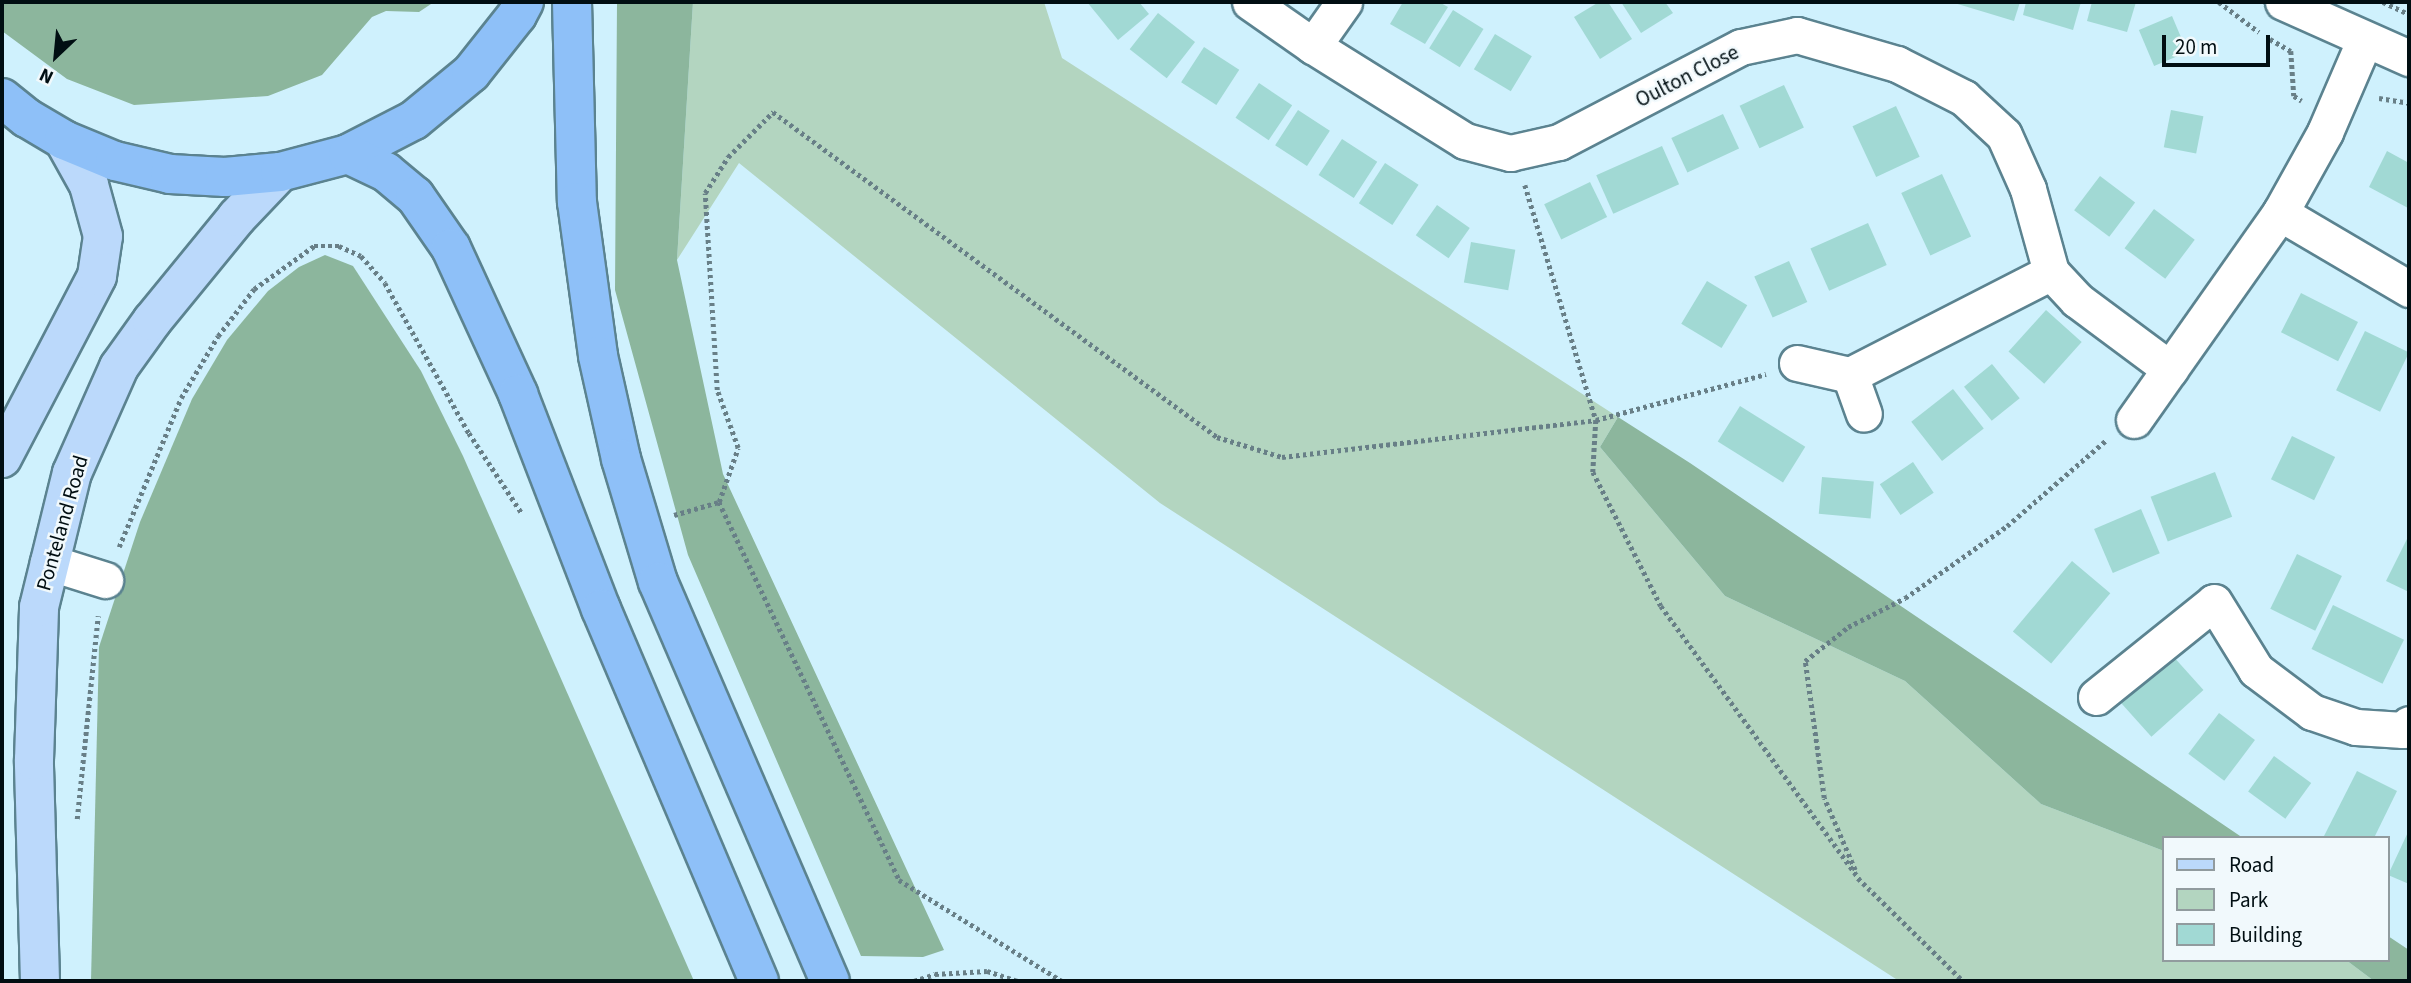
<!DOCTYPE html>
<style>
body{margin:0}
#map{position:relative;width:2411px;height:983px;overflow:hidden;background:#cff1fd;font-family:"Source Sans 3",sans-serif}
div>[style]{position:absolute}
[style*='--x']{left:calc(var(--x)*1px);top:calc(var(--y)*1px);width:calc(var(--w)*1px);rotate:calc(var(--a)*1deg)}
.green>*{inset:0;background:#b3d5c0}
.forest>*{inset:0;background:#8cb69d}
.building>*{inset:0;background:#a1d9d4;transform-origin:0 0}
.path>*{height:4.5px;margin-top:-2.25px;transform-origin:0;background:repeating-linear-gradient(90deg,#687f87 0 3.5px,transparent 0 7px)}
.roads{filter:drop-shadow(2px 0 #5b8390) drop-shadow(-2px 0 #5b8390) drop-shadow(0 2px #5b8390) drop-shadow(0 -2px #5b8390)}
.minor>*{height:35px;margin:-17.5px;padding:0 17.5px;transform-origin:17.5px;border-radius:17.5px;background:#fff}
.major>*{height:38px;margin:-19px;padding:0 19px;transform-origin:19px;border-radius:19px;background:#bbd9fb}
.highway>*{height:38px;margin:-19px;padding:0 19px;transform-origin:19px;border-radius:19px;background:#8ec0f8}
span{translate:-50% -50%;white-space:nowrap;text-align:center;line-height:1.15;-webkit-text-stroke:5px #f1f9fc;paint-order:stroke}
.street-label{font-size:21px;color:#010e12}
.frame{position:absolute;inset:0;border:4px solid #010e12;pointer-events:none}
.legend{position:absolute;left:2162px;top:836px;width:228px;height:126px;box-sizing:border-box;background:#f1f9fc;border:2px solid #919b9e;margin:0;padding:9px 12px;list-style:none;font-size:21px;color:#010e12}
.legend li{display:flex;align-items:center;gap:14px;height:35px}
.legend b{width:35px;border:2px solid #919b9e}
.north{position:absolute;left:21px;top:21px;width:70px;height:70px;-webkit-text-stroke:5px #f1f9fc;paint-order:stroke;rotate:206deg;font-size:19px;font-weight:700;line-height:28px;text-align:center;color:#010e12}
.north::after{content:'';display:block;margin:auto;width:24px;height:32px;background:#010e12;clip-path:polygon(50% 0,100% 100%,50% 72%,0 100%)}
.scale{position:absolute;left:2162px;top:35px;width:108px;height:32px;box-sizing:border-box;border:4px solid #010e12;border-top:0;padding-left:9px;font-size:21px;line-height:24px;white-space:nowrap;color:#010e12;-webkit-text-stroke:5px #f1f9fc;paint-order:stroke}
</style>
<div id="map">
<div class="green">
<div style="clip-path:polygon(693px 2px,1044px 2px,1062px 58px,1618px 417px,1600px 447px,1725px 596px,1905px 681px,2041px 804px,2164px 851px,2164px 960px,2346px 960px,2374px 981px,1899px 981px,1160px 503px,739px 163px,677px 260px)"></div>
</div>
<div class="forest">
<div style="clip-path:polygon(2px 2px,434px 2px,419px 12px,386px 11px,372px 17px,322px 75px,268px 96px,134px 105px,67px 79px,2px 31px)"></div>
<div style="clip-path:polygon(617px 2px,693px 2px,677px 260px,723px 474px,944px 950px,923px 957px,861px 956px,688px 555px,615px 290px)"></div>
<div style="clip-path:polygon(325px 255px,353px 266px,421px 371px,463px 456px,694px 981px,91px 981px,99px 647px,140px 522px,192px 399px,227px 340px,268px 291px,299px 267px)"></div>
<div style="clip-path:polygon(1618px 417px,1690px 463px,2243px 838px,2164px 838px,2164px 851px,2041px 804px,1905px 681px,1725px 596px,1600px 447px)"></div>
<div style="clip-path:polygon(2388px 936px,2409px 950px,2409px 981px,2374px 981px,2346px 960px,2388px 960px)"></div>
</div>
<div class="building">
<div style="clip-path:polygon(1087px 2px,1139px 2px,1149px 14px,1118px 40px)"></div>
<div style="clip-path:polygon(1403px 2px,1439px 2px,1448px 7px,1425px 44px,1390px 24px)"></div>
<div style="clip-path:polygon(1599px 2px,1608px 2px,1632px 39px,1600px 59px,1574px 17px)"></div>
<div style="clip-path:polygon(1621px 2px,1665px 2px,1673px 13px,1641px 33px)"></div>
<div style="clip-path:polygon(1951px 2px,2020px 2px,2014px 21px)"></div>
<div style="clip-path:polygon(2026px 2px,2081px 2px,2073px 30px,2023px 15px)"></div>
<div style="clip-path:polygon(2092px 2px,2136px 2px,2127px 32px,2087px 21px)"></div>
<div style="left:1453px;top:10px;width:36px;height:45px;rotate:32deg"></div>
<div style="left:1158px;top:13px;width:47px;height:46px;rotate:38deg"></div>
<div style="left:2172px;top:16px;width:39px;height:36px;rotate:67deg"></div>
<div style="left:1495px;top:34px;width:43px;height:41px;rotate:31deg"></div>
<div style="left:1204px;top:47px;width:42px;height:42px;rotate:33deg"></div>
<div style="left:1259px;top:83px;width:40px;height:42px;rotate:34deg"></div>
<div style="left:1784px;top:85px;width:47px;height:49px;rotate:65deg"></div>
<div style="left:1896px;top:106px;width:56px;height:48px;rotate:65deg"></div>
<div style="left:1298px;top:110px;width:38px;height:42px;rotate:33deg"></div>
<div style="left:2171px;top:110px;width:33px;height:38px;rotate:11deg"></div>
<div style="left:1723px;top:114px;width:38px;height:57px;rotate:65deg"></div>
<div style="left:1342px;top:139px;width:42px;height:43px;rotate:33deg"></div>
<div style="left:1662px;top:146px;width:42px;height:72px;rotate:66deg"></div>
<div style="clip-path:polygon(2387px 151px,2409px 163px,2408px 208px,2369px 187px)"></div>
<div style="left:1385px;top:163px;width:40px;height:48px;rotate:33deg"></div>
<div style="left:1942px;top:174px;width:69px;height:45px;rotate:65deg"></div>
<div style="left:2100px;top:176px;width:44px;height:43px;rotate:37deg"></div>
<div style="left:1590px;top:182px;width:39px;height:51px;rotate:64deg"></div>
<div style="left:1437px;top:205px;width:40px;height:37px;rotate:35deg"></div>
<div style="left:2154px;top:209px;width:51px;height:49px;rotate:37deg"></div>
<div style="left:1868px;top:223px;width:46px;height:63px;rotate:66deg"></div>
<div style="left:1471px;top:242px;width:45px;height:41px;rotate:10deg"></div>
<div style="left:1789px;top:261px;width:45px;height:38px;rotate:66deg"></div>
<div style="left:1707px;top:281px;width:47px;height:50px;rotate:31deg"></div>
<div style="left:2301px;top:293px;width:64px;height:44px;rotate:27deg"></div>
<div style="left:2046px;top:310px;width:48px;height:56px;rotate:42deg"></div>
<div style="left:2365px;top:331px;width:49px;height:66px;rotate:26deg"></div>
<div style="left:1992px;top:364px;width:44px;height:36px;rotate:51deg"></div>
<div style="left:1953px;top:389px;width:50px;height:53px;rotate:52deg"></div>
<div style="left:1740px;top:406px;width:77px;height:42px;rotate:32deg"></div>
<div style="left:2292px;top:436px;width:48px;height:48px;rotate:26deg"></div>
<div style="left:1913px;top:462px;width:37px;height:40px;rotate:56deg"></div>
<div style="left:2215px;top:472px;width:48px;height:69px;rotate:69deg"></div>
<div style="left:1822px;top:477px;width:52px;height:37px;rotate:5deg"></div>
<div style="left:2141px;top:509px;width:48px;height:51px;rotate:67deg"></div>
<div style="clip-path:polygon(2409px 535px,2409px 592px,2386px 581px)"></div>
<div style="left:2297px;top:554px;width:50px;height:61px;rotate:26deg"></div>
<div style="left:2072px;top:561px;width:50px;height:92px;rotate:40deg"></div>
<div style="left:2333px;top:605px;width:79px;height:49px;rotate:26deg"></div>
<div style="left:2172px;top:655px;width:47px;height:70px;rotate:48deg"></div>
<div style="left:2219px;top:713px;width:45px;height:51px;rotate:37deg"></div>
<div style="left:2274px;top:756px;width:46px;height:44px;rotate:36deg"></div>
<div style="clip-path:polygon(2357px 771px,2397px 791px,2374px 838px,2323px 838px)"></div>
<div style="clip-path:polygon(2409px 830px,2409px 884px,2388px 875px)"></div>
</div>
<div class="path">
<div style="--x:2219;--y:2;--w:50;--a:36.9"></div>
<div style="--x:2383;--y:2;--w:29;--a:25"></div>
<div style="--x:2270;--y:39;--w:24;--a:30"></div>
<div style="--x:2291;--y:51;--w:45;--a:86.2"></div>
<div style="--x:2294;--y:96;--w:9;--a:32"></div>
<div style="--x:2379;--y:98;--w:30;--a:9"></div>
<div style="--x:1525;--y:185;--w:245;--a:73.2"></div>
<div style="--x:1596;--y:420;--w:176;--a:-15.1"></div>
<div style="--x:719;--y:502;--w:57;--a:-70.6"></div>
<div style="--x:738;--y:448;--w:62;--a:-109.9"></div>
<div style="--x:717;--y:390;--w:197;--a:-93.5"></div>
<div style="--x:705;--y:193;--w:43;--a:-57.4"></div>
<div style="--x:728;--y:157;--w:64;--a:-45"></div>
<div style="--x:773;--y:112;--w:550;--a:36.2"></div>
<div style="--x:1217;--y:437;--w:68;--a:17.1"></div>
<div style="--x:1282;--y:457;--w:316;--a:-6.7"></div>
<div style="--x:1596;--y:420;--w:52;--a:93.3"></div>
<div style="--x:1593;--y:472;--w:150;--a:63.1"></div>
<div style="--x:1661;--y:606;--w:337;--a:54"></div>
<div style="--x:674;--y:515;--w:47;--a:-16.1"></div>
<div style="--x:719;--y:502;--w:419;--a:64.5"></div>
<div style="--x:899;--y:880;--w:192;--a:31.8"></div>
<div style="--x:119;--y:547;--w:161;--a:-67.4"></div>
<div style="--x:181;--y:398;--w:72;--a:-59.2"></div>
<div style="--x:218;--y:336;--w:59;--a:-52.5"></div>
<div style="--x:254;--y:289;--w:74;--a:-35.6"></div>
<div style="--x:314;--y:246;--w:25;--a:0"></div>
<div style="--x:339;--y:246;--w:24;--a:24"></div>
<div style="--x:361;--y:256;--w:36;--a:48"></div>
<div style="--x:385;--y:283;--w:172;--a:60.8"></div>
<div style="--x:469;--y:433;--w:95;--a:56.6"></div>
<div style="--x:77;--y:819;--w:204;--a:-84.1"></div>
<div style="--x:1855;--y:870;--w:78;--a:-113.3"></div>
<div style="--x:1824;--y:798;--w:138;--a:-97.9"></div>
<div style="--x:1805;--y:661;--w:55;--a:-38.3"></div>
<div style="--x:1848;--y:627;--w:64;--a:-27"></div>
<div style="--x:1905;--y:598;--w:125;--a:-35.2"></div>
<div style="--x:2007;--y:526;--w:130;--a:-40.9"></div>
<div style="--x:1858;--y:878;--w:147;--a:44.4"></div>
<div style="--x:914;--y:981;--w:22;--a:-18"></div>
<div style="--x:935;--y:974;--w:52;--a:-3.3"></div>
<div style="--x:987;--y:971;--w:32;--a:18"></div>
</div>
<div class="roads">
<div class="minor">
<div style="--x:1250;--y:2;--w:77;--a:34.9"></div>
<div style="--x:1313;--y:46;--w:179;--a:32"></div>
<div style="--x:1465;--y:141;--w:47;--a:14.9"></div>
<div style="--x:1510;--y:153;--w:50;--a:-12.7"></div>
<div style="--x:1559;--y:142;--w:205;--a:-27.6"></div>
<div style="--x:1741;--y:47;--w:57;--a:-12.1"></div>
<div style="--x:1797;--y:35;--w:104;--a:16.2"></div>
<div style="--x:1897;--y:64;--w:75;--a:26.9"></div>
<div style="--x:1964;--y:98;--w:54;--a:42.8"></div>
<div style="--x:2004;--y:135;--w:59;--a:66"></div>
<div style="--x:2028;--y:189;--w:86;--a:74.5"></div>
<div style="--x:2051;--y:272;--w:38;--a:47"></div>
<div style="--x:2077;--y:300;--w:116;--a:36.6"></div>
<div style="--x:2283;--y:2;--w:138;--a:24"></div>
<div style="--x:1313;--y:46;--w:54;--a:-54.8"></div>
<div style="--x:2280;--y:213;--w:150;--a:30.5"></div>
<div style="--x:1797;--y:363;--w:54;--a:12.8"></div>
<div style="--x:1850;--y:375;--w:41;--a:70.3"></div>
<div style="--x:1850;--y:375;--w:226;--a:-27.1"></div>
<div style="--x:2134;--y:420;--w:253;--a:-54.8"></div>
<div style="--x:2280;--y:213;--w:93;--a:-60.9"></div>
<div style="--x:2325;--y:132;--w:101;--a:-66.7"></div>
<div style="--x:48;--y:562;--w:60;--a:17.5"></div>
<div style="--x:2096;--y:697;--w:151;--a:-38.8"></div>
<div style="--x:2214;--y:602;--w:80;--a:58.3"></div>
<div style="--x:2256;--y:670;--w:70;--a:36.9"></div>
<div style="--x:2312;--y:712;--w:46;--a:18.8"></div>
<div style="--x:2356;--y:727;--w:47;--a:3.7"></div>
<div style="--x:2403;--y:730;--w:8;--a:-45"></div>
</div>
<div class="major">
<div style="--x:2;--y:458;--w:205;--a:-62.4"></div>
<div style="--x:97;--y:276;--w:40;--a:-81.5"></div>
<div style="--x:103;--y:236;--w:53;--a:-105.4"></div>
<div style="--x:89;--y:185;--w:51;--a:-119.1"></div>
<div style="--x:40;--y:981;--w:221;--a:-91.6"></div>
<div style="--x:34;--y:760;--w:153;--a:-88.1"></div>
<div style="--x:39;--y:607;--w:138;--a:-76.2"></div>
<div style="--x:72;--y:473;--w:116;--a:-66.1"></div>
<div style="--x:119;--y:367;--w:57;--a:-54.3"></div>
<div style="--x:152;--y:321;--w:134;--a:-50.7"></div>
<div style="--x:237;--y:217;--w:62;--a:-46.3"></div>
</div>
<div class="highway">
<div style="--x:572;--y:2;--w:200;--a:88.6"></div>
<div style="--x:577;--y:202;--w:155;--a:82.2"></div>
<div style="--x:598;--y:356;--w:106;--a:77.4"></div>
<div style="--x:621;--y:459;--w:128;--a:73.3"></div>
<div style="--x:658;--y:582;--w:434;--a:66.7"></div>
<div style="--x:2;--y:98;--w:32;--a:39"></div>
<div style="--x:27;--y:118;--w:43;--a:30.7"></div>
<div style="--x:64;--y:140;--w:55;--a:22.4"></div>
<div style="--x:115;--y:161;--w:57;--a:13.3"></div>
<div style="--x:170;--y:174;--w:55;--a:3.1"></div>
<div style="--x:225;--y:177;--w:55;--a:-5.2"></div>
<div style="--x:280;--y:172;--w:70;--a:-14.8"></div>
<div style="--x:348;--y:154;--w:74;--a:-27.3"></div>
<div style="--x:414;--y:120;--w:74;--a:-39.5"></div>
<div style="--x:471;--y:73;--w:74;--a:-51.6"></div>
<div style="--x:517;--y:15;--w:15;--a:-62"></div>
<div style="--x:348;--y:154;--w:42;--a:25.3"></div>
<div style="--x:386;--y:172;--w:38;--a:40"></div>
<div style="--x:415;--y:196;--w:63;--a:55.3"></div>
<div style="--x:451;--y:248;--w:161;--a:65.3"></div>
<div style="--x:518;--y:394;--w:230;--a:68.9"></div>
<div style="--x:601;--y:609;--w:404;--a:67"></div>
</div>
</div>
<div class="street-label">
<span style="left:1687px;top:76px;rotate:-27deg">Oulton Close</span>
<span style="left:62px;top:523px;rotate:-74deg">Ponteland Road</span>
</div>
<div class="frame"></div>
<ul class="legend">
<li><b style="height:9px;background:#bbd9fb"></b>Road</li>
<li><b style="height:19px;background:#b3d5c0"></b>Park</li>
<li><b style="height:19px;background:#a1d9d4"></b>Building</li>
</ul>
<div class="north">N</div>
<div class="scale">20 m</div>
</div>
